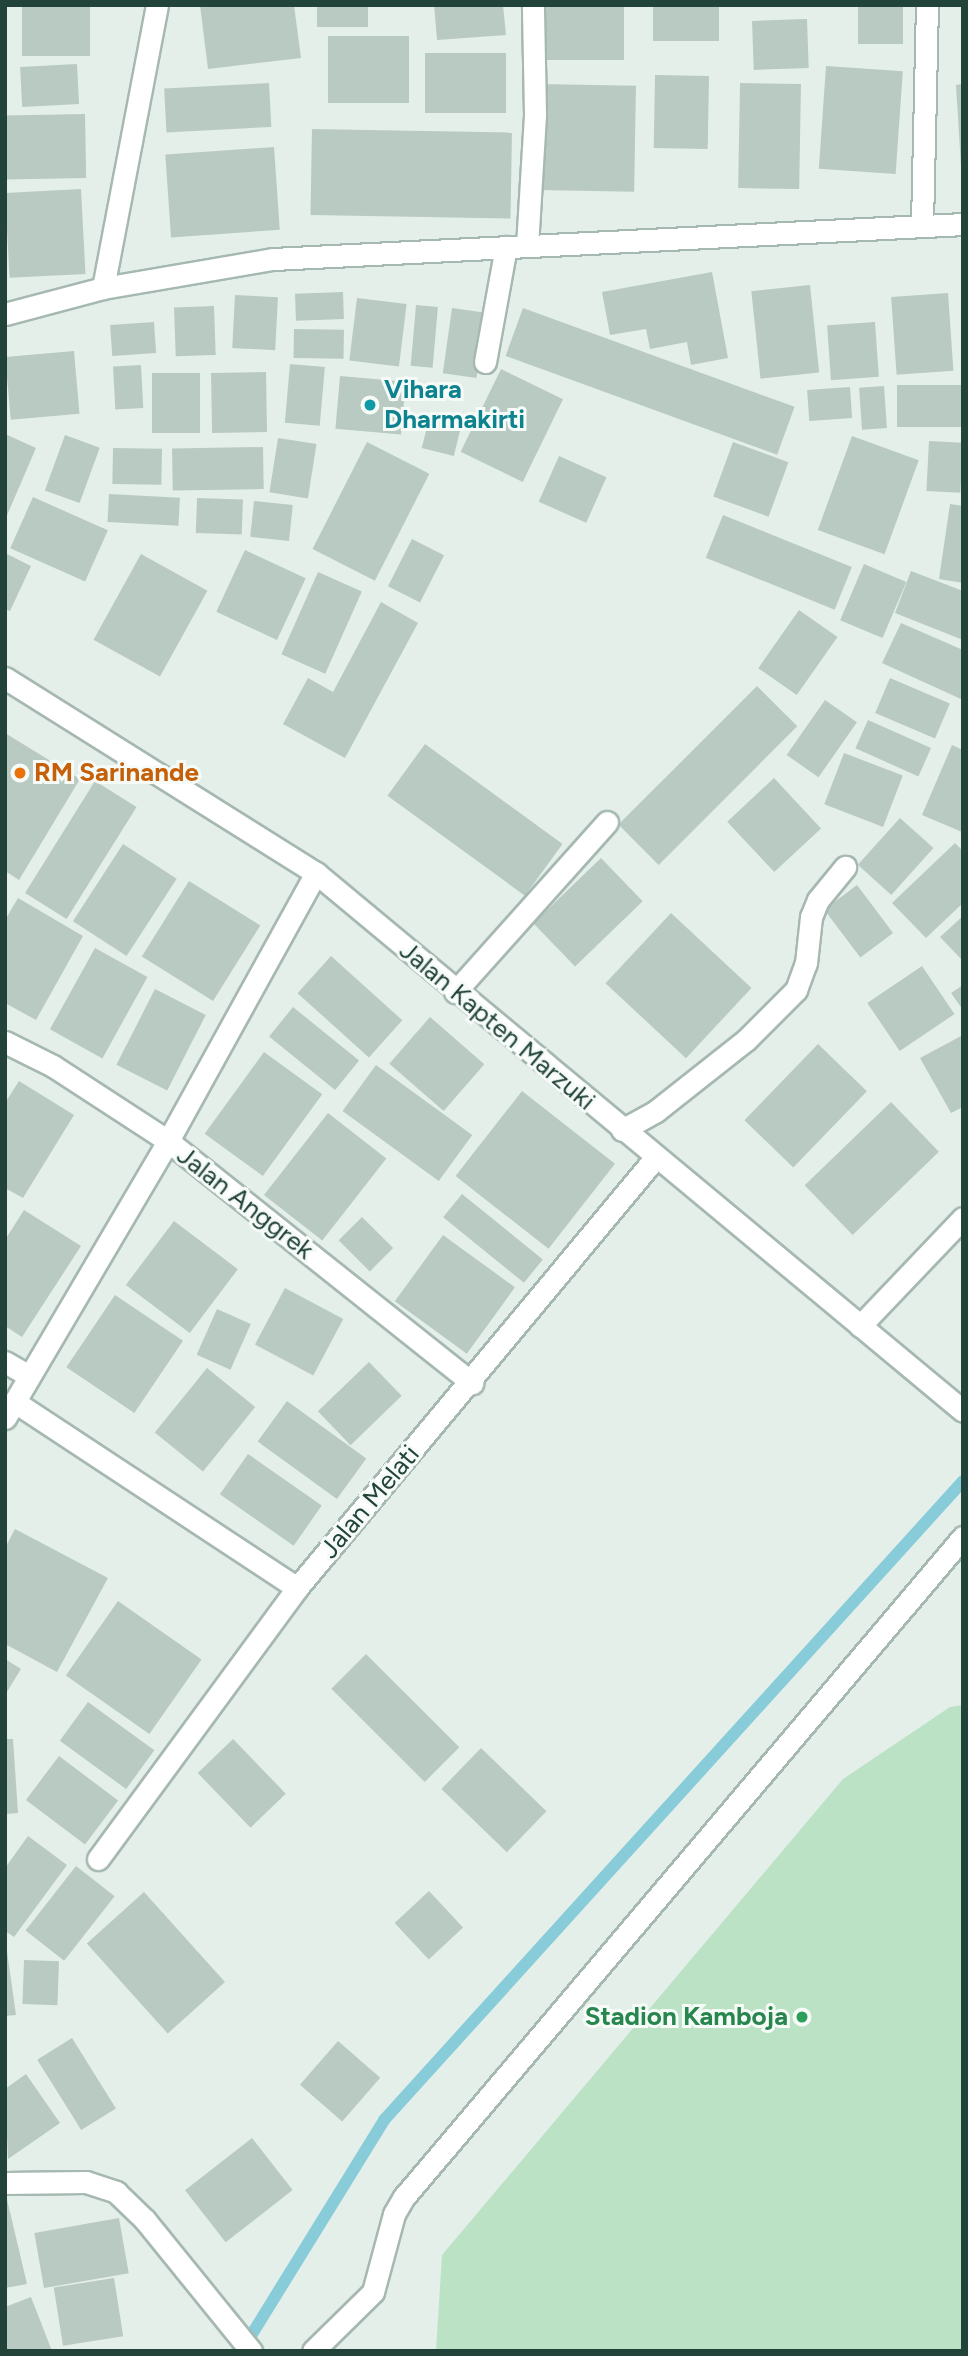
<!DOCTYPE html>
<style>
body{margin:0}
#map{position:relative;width:968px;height:2356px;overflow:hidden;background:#e4efea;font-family:Figtree,sans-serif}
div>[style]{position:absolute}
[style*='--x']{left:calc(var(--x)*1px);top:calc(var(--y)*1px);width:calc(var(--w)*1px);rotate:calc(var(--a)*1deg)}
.green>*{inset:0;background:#bce2c6}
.stream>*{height:12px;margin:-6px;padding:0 6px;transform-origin:6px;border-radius:6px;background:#88ccd9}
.building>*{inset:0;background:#b9cac3;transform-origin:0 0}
.roads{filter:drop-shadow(2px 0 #a6b8b2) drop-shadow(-2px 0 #a6b8b2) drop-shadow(0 2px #a6b8b2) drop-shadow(0 -2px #a6b8b2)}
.lane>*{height:21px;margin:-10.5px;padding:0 10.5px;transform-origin:10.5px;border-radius:10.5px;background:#fff}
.street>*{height:21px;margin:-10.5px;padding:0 10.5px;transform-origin:10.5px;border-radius:10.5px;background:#fff}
.dots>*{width:19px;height:19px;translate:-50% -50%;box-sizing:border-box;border:4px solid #f6fbf8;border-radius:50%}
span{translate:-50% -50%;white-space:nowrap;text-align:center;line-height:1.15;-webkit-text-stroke:6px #f6fbf8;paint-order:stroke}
.culture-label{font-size:26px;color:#0d838f;font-weight:700}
.left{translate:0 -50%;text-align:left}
.food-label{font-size:26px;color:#c56008;font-weight:700}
.street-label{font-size:26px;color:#21433a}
.leisure-label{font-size:26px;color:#27864d;font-weight:700}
.right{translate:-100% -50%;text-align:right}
.frame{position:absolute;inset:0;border:7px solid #21433a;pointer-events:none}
</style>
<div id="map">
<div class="green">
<div style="clip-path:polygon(963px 1705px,963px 2351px,436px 2351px,442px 2255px,843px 1779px,950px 1707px)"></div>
</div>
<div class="stream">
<div style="--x:244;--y:2347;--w:267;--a:-58.3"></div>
<div style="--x:384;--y:2120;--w:862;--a:-47.82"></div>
</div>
<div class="building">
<div style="left:22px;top:5px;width:68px;height:51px"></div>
<div style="clip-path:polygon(200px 5px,294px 5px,301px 58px,208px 69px)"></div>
<div style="left:317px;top:5px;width:51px;height:22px"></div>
<div style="clip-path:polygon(434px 5px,503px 5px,506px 35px,437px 40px)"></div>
<div style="left:543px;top:5px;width:81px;height:55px"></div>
<div style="left:653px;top:5px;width:66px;height:36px"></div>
<div style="left:858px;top:5px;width:45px;height:39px"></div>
<div style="left:807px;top:19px;width:49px;height:55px;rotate:88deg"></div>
<div style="left:328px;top:36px;width:81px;height:67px"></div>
<div style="left:425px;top:53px;width:81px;height:60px"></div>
<div style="left:77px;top:64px;width:40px;height:57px;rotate:87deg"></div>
<div style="left:826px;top:66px;width:77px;height:103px;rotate:4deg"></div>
<div style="left:655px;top:75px;width:54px;height:73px;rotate:1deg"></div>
<div style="left:269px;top:83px;width:44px;height:105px;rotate:87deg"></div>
<div style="left:740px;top:83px;width:61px;height:105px;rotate:1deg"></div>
<div style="left:538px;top:84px;width:98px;height:106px;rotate:1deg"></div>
<div style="clip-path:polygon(963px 84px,963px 166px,961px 166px,956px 85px)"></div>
<div style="left:85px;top:114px;width:64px;height:80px;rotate:89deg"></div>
<div style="left:312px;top:129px;width:200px;height:86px;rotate:1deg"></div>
<div style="left:274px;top:147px;width:83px;height:109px;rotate:86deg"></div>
<div style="left:81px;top:189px;width:85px;height:76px;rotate:87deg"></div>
<div style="clip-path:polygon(712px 272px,728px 358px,691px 365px,687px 342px,650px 349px,646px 329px,610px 335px,602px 292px)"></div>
<div style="left:810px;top:285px;width:88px;height:59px;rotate:84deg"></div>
<div style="left:343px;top:292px;width:27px;height:48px;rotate:88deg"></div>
<div style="left:948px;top:293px;width:78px;height:57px;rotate:86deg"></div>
<div style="left:235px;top:295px;width:43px;height:53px;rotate:3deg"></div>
<div style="left:357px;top:298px;width:50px;height:63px;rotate:7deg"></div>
<div style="left:416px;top:305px;width:22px;height:61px;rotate:5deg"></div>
<div style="left:214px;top:306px;width:49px;height:40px;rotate:88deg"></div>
<div style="left:452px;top:308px;width:34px;height:66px;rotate:8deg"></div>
<div style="left:523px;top:308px;width:289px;height:51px;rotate:20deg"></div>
<div style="left:154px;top:322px;width:31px;height:44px;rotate:86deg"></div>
<div style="left:875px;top:322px;width:55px;height:48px;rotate:86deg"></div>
<div style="left:294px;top:329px;width:50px;height:29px;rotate:1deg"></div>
<div style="left:74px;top:351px;width:63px;height:69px;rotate:85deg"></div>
<div style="left:290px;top:364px;width:35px;height:59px;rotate:5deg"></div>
<div style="left:141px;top:365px;width:43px;height:28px;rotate:87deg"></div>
<div style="left:501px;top:369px;width:69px;height:92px;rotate:26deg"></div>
<div style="left:266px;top:372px;width:60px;height:55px;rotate:89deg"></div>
<div style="left:152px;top:373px;width:48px;height:60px"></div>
<div style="left:340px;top:376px;width:66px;height:53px;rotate:5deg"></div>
<div style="left:897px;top:385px;width:66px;height:42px"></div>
<div style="left:884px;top:386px;width:42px;height:25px;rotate:86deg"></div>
<div style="left:850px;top:387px;width:31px;height:43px;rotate:86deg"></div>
<div style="left:430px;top:415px;width:33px;height:34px;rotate:14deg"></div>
<div style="clip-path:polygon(5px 434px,36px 448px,5px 520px)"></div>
<div style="left:65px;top:435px;width:37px;height:59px;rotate:20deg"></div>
<div style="left:852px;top:436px;width:71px;height:100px;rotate:20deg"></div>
<div style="left:278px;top:438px;width:39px;height:55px;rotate:9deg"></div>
<div style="left:929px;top:441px;width:34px;height:50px;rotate:3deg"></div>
<div style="left:367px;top:442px;width:70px;height:120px;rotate:27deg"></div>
<div style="left:733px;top:442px;width:59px;height:58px;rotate:20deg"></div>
<div style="left:263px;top:447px;width:42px;height:91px;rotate:89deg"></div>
<div style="left:113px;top:448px;width:49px;height:36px;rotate:1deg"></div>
<div style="left:559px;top:456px;width:52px;height:50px;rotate:24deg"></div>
<div style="left:109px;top:494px;width:71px;height:28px;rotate:3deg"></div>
<div style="left:33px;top:497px;width:82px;height:56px;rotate:24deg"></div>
<div style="left:197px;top:498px;width:46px;height:35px;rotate:2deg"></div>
<div style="left:254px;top:501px;width:39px;height:36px;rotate:6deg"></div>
<div style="clip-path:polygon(950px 504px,963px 506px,963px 583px,939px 579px)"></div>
<div style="left:723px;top:515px;width:139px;height:46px;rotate:22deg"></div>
<div style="left:412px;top:539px;width:36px;height:53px;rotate:27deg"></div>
<div style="left:245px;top:550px;width:67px;height:68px;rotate:25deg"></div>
<div style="clip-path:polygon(5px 553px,31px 566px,10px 611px,5px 609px)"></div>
<div style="left:141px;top:554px;width:76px;height:98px;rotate:29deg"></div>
<div style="left:864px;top:564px;width:46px;height:61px;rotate:23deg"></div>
<div style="clip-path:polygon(911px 571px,963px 591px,963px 640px,895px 613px)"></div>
<div style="left:318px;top:572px;width:48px;height:90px;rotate:24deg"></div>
<div style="clip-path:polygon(381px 602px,418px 623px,345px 758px,283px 724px,308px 678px,333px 692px)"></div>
<div style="left:799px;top:610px;width:47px;height:71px;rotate:35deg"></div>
<div style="clip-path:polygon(901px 623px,963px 650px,963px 700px,882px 663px)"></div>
<div style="left:890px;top:678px;width:65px;height:38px;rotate:23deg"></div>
<div style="left:757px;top:686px;width:57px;height:196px;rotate:45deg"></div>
<div style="left:825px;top:700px;width:39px;height:67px;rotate:35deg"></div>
<div style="left:868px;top:720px;width:69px;height:31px;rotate:24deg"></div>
<div style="clip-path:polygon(5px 733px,80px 779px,19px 880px,5px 871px)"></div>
<div style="left:425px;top:744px;width:170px;height:64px;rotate:36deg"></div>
<div style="clip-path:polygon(952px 745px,963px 750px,962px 832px,922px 815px)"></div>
<div style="left:844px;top:753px;width:63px;height:55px;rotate:21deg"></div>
<div style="left:774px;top:778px;width:69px;height:64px;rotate:47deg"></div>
<div style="left:95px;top:781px;width:49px;height:132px;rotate:32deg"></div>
<div style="left:900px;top:818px;width:45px;height:63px;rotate:42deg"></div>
<div style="clip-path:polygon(955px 843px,963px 851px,963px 903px,926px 938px,892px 903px)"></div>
<div style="left:123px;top:844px;width:64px;height:92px;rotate:33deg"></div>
<div style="left:601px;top:858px;width:60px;height:94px;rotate:46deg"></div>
<div style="left:189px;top:881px;width:84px;height:89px;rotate:32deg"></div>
<div style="left:857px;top:885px;width:60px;height:41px;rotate:53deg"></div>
<div style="clip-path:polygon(18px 898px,83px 936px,36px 1020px,5px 1003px,5px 920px)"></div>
<div style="left:671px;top:913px;width:110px;height:96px;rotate:43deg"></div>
<div style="clip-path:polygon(963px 916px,963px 961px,940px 937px)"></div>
<div style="left:95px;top:948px;width:60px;height:93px;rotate:29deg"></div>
<div style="left:331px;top:956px;width:96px;height:50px;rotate:42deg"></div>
<div style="left:922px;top:966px;width:58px;height:66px;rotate:56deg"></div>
<div style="clip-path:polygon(963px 985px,963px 1010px,951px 993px)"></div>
<div style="left:155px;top:989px;width:57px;height:85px;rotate:27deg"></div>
<div style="left:293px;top:1007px;width:85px;height:38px;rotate:39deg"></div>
<div style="left:430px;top:1017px;width:72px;height:62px;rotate:41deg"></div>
<div style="clip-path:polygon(963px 1035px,963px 1107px,951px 1113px,920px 1058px)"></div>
<div style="left:818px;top:1044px;width:68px;height:106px;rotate:44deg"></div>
<div style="left:264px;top:1052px;width:72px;height:101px;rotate:36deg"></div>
<div style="left:376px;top:1065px;width:119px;height:57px;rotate:36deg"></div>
<div style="clip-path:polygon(19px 1081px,74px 1115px,23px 1198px,5px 1188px,5px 1103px)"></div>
<div style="left:522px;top:1091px;width:118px;height:108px;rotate:38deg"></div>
<div style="left:891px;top:1102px;width:69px;height:120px;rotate:46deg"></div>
<div style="left:328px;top:1113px;width:74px;height:104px;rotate:38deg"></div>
<div style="left:462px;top:1194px;width:104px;height:30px;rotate:39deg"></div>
<div style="clip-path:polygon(24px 1210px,81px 1246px,22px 1337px,5px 1326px,5px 1240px)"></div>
<div style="left:362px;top:1217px;width:44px;height:33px;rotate:45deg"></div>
<div style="left:174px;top:1221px;width:80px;height:80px;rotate:37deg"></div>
<div style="left:443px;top:1235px;width:89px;height:82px;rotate:36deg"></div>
<div style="left:285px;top:1288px;width:66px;height:64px;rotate:28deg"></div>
<div style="left:115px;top:1295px;width:82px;height:87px;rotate:34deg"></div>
<div style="left:217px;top:1309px;width:37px;height:50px;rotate:24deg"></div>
<div style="left:369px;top:1362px;width:47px;height:71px;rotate:46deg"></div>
<div style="left:207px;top:1368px;width:62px;height:83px;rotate:39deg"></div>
<div style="left:287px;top:1401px;width:98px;height:50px;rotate:36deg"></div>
<div style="left:248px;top:1454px;width:90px;height:49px;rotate:35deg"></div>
<div style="clip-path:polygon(15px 1529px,108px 1578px,57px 1672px,5px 1644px,5px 1548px)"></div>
<div style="left:118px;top:1601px;width:102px;height:91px;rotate:35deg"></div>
<div style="left:366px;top:1654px;width:132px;height:49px;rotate:45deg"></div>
<div style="clip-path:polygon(5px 1659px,21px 1669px,5px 1695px)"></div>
<div style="left:88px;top:1702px;width:82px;height:48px;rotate:36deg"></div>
<div style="clip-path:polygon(5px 1739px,13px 1739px,18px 1813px,5px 1814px)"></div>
<div style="left:233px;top:1739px;width:76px;height:49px;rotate:46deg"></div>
<div style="left:481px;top:1748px;width:91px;height:57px;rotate:44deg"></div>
<div style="left:59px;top:1756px;width:74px;height:55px;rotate:37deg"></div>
<div style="clip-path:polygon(28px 1836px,67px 1865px,14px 1937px,5px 1931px,5px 1868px)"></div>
<div style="left:76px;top:1866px;width:49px;height:82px;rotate:38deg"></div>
<div style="left:429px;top:1891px;width:50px;height:47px;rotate:47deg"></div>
<div style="left:144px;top:1892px;width:121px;height:77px;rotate:48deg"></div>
<div style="clip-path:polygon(5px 1937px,16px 2015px,5px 2016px)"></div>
<div style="left:24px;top:1960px;width:35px;height:44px;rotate:2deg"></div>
<div style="left:72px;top:2038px;width:83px;height:41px;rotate:58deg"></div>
<div style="left:338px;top:2041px;width:56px;height:58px;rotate:41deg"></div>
<div style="clip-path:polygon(26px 2074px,60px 2123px,8px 2159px,5px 2089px)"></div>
<div style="left:252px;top:2138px;width:66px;height:85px;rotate:52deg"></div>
<div style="clip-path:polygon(5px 2191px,27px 2284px,5px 2288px)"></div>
<div style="left:119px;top:2218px;width:56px;height:86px;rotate:80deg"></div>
<div style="left:114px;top:2278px;width:59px;height:61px;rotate:81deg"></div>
<div style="clip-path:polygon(31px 2297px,52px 2351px,5px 2351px,5px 2307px)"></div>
</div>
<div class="roads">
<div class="lane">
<div style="--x:485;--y:362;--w:117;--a:-79.7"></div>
<div style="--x:455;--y:992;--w:228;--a:-48.2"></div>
<div style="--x:860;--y:1326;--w:149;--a:-46.4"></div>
<div style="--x:313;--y:2351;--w:84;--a:-44.5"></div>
<div style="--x:373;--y:2292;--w:81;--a:-74.9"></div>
<div style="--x:394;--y:2214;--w:20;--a:-60"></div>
<div style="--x:404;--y:2197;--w:865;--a:-49.74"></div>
</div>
<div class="street">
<div style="--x:922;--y:224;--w:219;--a:-88.7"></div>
<div style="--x:527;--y:246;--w:132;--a:-86.5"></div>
<div style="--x:535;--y:114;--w:109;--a:-91.1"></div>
<div style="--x:103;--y:288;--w:288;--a:-79.2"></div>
<div style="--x:5;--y:314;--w:101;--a:-14.9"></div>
<div style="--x:103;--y:288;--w:172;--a:-9.7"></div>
<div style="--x:273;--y:259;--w:691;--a:-2.9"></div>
<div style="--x:5;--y:678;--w:367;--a:32.1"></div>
<div style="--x:316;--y:873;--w:841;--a:39.74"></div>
<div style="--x:5;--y:1042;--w:54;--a:26.6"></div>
<div style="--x:53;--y:1066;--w:137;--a:33.1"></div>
<div style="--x:168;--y:1141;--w:389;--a:38.5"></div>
<div style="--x:622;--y:1130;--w:39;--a:-29"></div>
<div style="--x:656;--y:1111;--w:115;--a:-38.3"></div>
<div style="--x:746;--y:1040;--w:71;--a:-45"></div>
<div style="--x:796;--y:990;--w:29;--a:-70"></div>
<div style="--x:806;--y:963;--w:46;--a:-83.8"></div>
<div style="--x:811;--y:917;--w:18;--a:-68"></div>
<div style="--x:818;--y:900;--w:43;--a:-50.7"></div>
<div style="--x:5;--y:1362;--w:28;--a:30"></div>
<div style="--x:15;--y:1402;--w:338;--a:33.4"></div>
<div style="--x:5;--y:1418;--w:321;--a:-59.5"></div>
<div style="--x:168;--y:1141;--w:306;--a:-61.1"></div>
<div style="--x:98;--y:1859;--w:336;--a:-53.7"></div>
<div style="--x:297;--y:1588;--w:561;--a:-50.21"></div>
<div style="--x:5;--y:2183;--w:81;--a:-0.7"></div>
<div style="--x:86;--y:2182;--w:32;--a:18"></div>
<div style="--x:116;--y:2192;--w:40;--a:44"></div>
<div style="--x:145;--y:2220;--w:169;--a:51"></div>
</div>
</div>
<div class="dots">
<div style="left:370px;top:405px;background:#0f9aa8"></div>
<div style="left:20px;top:773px;background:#e8710a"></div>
<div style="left:802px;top:2017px;background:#2e9e5b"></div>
</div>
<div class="culture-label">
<span class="left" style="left:384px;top:405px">Vihara<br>Dharmakirti</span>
</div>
<div class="food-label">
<span class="left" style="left:34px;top:773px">RM Sarinande</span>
</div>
<div class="street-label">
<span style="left:497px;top:1026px;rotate:40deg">Jalan Kapten Marzuki</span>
<span style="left:245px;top:1203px;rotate:38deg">Jalan Anggrek</span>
<span style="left:370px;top:1502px;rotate:-50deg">Jalan Melati</span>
</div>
<div class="leisure-label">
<span class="right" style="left:788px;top:2017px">Stadion Kamboja</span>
</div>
<div class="frame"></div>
</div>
